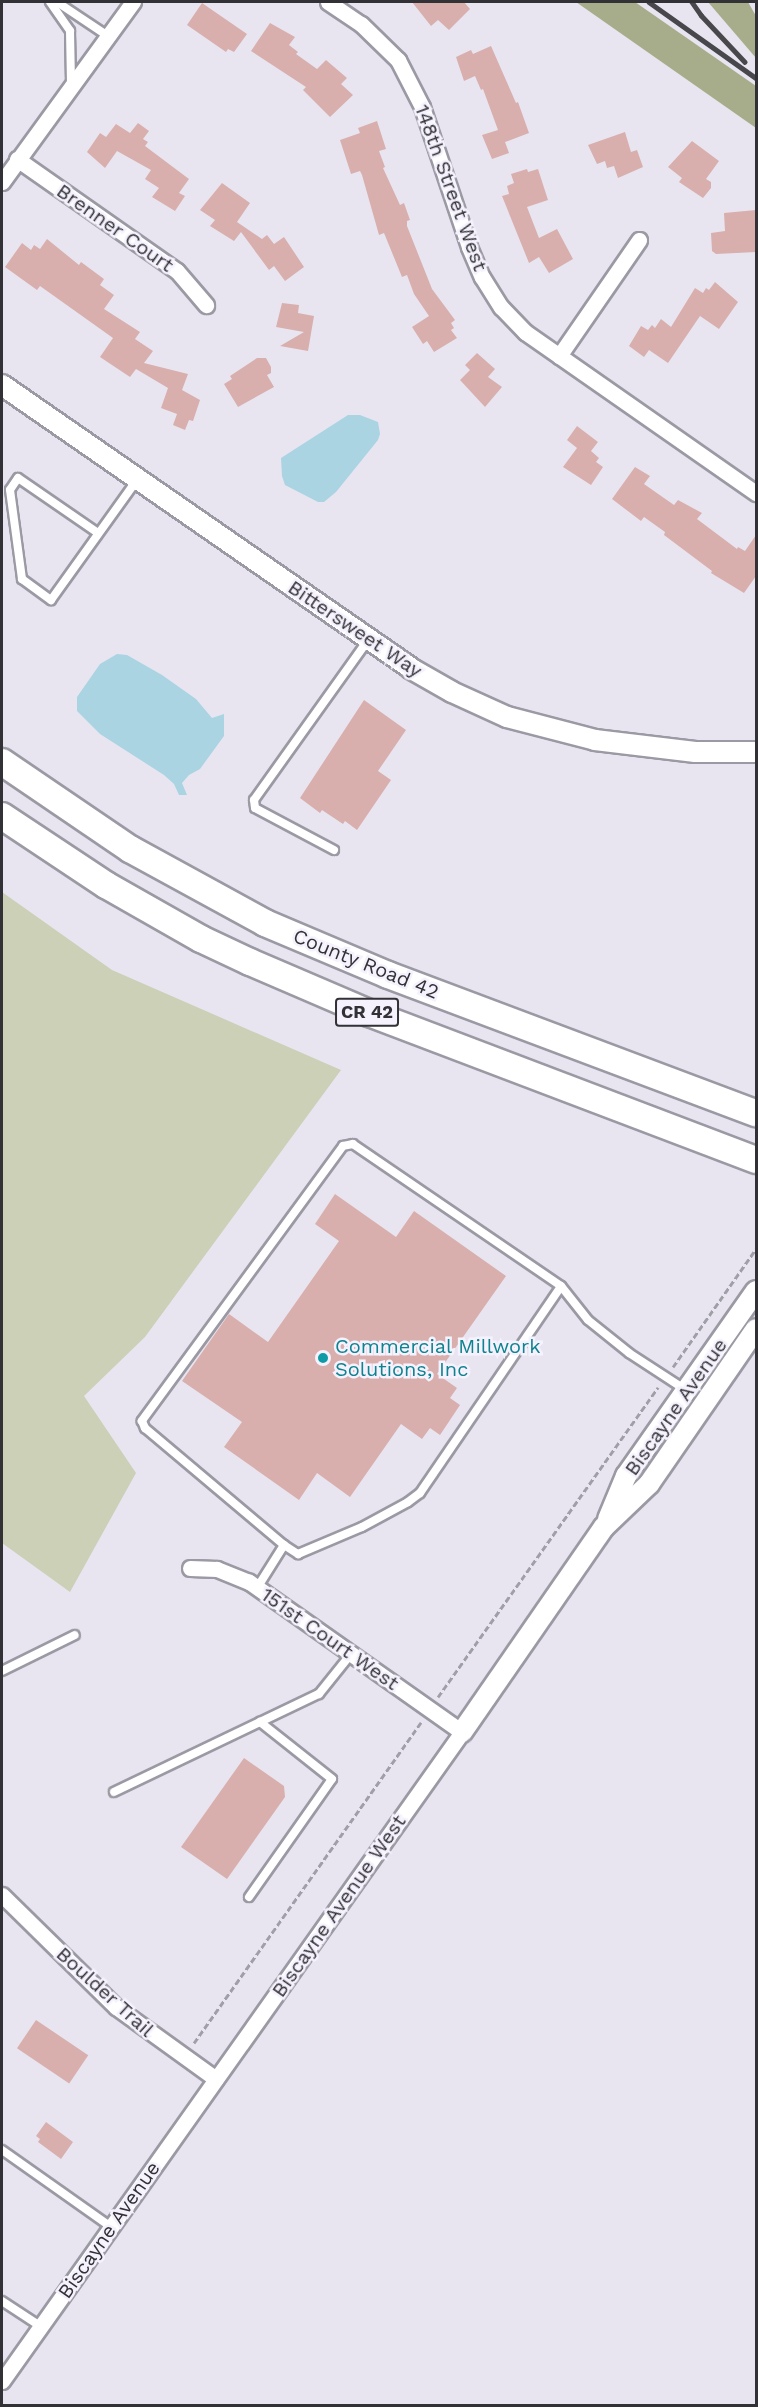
<!DOCTYPE html>
<style>
body{margin:0}
#map{position:relative;width:758px;height:2407px;overflow:hidden;background:#e8e5f1;font-family:"Work Sans",sans-serif}
div>[style]{position:absolute}
[style*='--x']{left:calc(var(--x)*1px);top:calc(var(--y)*1px);width:calc(var(--w)*1px);rotate:calc(var(--a)*1deg)}
.green>*{inset:0;background:#cbd0b7}
.forest>*{inset:0;background:#a7ad8a}
.water>*{inset:0;background:#aad4e2}
.building>*{inset:0;background:#d8afad;transform-origin:0 0}
.path>*{height:3px;margin-top:-1.5px;transform-origin:0;background:repeating-linear-gradient(90deg,#a09ea7 0 6px,transparent 0 9px)}
.roads{filter:drop-shadow(2px 0 #9b99a3) drop-shadow(-2px 0 #9b99a3) drop-shadow(0 2px #9b99a3) drop-shadow(0 -2px #9b99a3)}
.service>*{height:8px;margin:-4px;padding:0 4px;transform-origin:4px;border-radius:4px;background:#fff}
.minor>*{height:15px;margin:-7.5px;padding:0 7.5px;transform-origin:7.5px;border-radius:7.5px;background:#fff}
.tertiary>*{height:20px;margin:-10px;padding:0 10px;transform-origin:10px;border-radius:10px;background:#fff}
.trunk>*{height:26px;margin:-13px;padding:0 13px;transform-origin:13px;border-radius:13px;background:#fff}
.rail>*{height:4.5px;margin:-2.25px;padding:0 2.25px;transform-origin:2.25px;border-radius:2.25px;background:#48474c}
.dots>*{width:16px;height:16px;translate:-50% -50%;box-sizing:border-box;border:3px solid #f5f2fe;border-radius:50%}
span{translate:-50% -50%;white-space:nowrap;text-align:center;line-height:1.15;-webkit-text-stroke:5px #f5f2fe;paint-order:stroke}
.shield-label span{padding:2px 4px;background:#f5f2fe;border:2px solid;border-radius:4px;-webkit-text-stroke-width:0}
.shield-label{font-size:18px;color:#323135;font-weight:700}
.street-label{font-size:20px;color:#323135}
.culture-label{font-size:20px;color:#0d838f}
.left{translate:0 -50%;text-align:left}
.frame{position:absolute;inset:0;border:3px solid #323135;pointer-events:none}
</style>
<div id="map">
<div class="green">
<div style="clip-path:polygon(2px 892px,112px 970px,341px 1070px,145px 1337px,84px 1396px,136px 1473px,70px 1592px,2px 1543px)"></div>
</div>
<div class="forest">
<div style="clip-path:polygon(576px 2px,635px 2px,756px 86px,756px 128px)"></div>
<div style="clip-path:polygon(708px 2px,748px 2px,756px 16px,756px 58px)"></div>
</div>
<div class="water">
<div style="clip-path:polygon(348px 415px,360px 415px,378px 422px,380px 434px,378px 440px,336px 492px,324px 502px,318px 502px,285px 485px,282px 476px,281px 458px)"></div>
<div style="clip-path:polygon(117px 654px,127px 655px,162px 675px,196px 699px,212px 718px,224px 714px,224px 736px,200px 769px,189px 775px,182px 783px,187px 795px,179px 795px,174px 784px,164px 775px,100px 734px,77px 711px,77px 697px,100px 664px)"></div>
</div>
<div class="building">
<div style="clip-path:polygon(412px 2px,464px 2px,470px 9px,449px 30px,438px 20px,431px 26px)"></div>
<div style="clip-path:polygon(202px 3px,247px 34px,234px 52px,228px 49px,226px 52px,187px 25px)"></div>
<div style="clip-path:polygon(270px 23px,295px 37px,289px 45px,298px 52px,296px 54px,317px 69px,326px 60px,347px 78px,341px 84px,353px 95px,330px 117px,303px 90px,306px 87px,251px 51px)"></div>
<div style="clip-path:polygon(491px 46px,516px 103px,518px 102px,529px 133px,505px 142px,509px 153px,492px 159px,482px 135px,498px 130px,483px 89px,481px 90px,475px 76px,464px 81px,456px 57px,471px 50px,473px 54px)"></div>
<div style="clip-path:polygon(377px 121px,386px 149px,379px 151px,385px 167px,383px 168px,400px 205px,404px 203px,410px 220px,407px 221px,407px 226px,432px 289px,455px 320px,451px 323px,454px 328px,451px 330px,457px 338px,434px 352px,427px 341px,423px 344px,412px 327px,429px 316px,414px 294px,407px 275px,402px 277px,384px 233px,379px 235px,362px 175px,360px 171px,351px 174px,340px 140px,360px 133px,358px 128px)"></div>
<div style="clip-path:polygon(138px 123px,149px 131px,143px 139px,148px 142px,145px 146px,189px 179px,179px 193px,185px 196px,175px 211px,152px 197px,159px 188px,145px 179px,151px 170px,117px 151px,105px 168px,87px 152px,100px 133px,106px 137px,116px 124px,130px 133px)"></div>
<div style="clip-path:polygon(625px 132px,631px 152px,637px 150px,643px 167px,618px 178px,614px 166px,607px 168px,605px 161px,597px 164px,588px 145px)"></div>
<div style="clip-path:polygon(692px 141px,719px 161px,706px 179px,711px 182px,711px 188px,703px 198px,679px 182px,682px 178px,668px 167px)"></div>
<div style="clip-path:polygon(527px 169px,528px 172px,538px 169px,548px 200px,527px 207px,539px 238px,557px 229px,573px 259px,549px 273px,539px 257px,529px 263px,502px 196px,509px 194px,507px 186px,514px 183px,511px 174px)"></div>
<div style="clip-path:polygon(222px 183px,250px 203px,237px 222px,262px 239px,267px 235px,274px 244px,284px 237px,304px 267px,285px 281px,274px 266px,269px 270px,241px 232px,234px 241px,210px 226px,215px 220px,200px 210px)"></div>
<div style="clip-path:polygon(756px 210px,756px 252px,716px 254px,712px 251px,711px 233px,725px 231px,724px 213px)"></div>
<div style="clip-path:polygon(47px 239px,79px 265px,81px 262px,104px 279px,100px 285px,114px 295px,104px 309px,140px 332px,135px 339px,153px 351px,144px 363px,188px 374px,182px 390px,200px 400px,193px 421px,189px 420px,185px 430px,173px 425px,177px 414px,161px 408px,168px 388px,136px 369px,130px 377px,100px 357px,113px 338px,40px 286px,37px 290px,5px 267px,22px 243px,31px 250px,34px 245px,40px 249px)"></div>
<div style="clip-path:polygon(715px 282px,738px 302px,719px 329px,700px 316px,668px 363px,649px 350px,644px 357px,629px 346px,641px 326px,648px 330px,652px 325px,655px 328px,661px 319px,671px 327px,695px 288px,703px 293px,706px 288px,709px 290px)"></div>
<div style="clip-path:polygon(282px 303px,299px 305px,298px 313px,314px 316px,308px 351px,280px 346px,304px 332px,276px 327px)"></div>
<div style="clip-path:polygon(477px 353px,495px 369px,488px 377px,502px 387px,485px 407px,460px 380px,470px 370px,465px 365px)"></div>
<div style="clip-path:polygon(257px 358px,266px 358px,271px 367px,271px 373px,267px 375px,274px 387px,238px 407px,224px 384px,232px 379px,230px 376px)"></div>
<div style="clip-path:polygon(577px 426px,598px 442px,591px 451px,599px 458px,596px 462px,603px 467px,591px 485px,563px 467px,577px 448px,567px 440px)"></div>
<div style="clip-path:polygon(635px 467px,650px 476px,644px 484px,674px 505px,678px 500px,702px 513px,697px 519px,737px 549px,738px 547px,745px 551px,756px 535px,756px 576px,744px 593px,711px 573px,712px 571px,664px 535px,665px 532px,644px 517px,641px 521px,612px 499px)"></div>
<div style="clip-path:polygon(364px 700px,406px 730px,378px 771px,391px 780px,357px 830px,345px 821px,343px 824px,322px 810px,320px 813px,300px 798px)"></div>
<div style="clip-path:polygon(335px 1194px,396px 1237px,414px 1211px,506px 1276px,437px 1374px,457px 1388px,450px 1398px,460px 1405px,440px 1435px,430px 1428px,422px 1439px,401px 1424px,350px 1497px,317px 1473px,299px 1500px,224px 1447px,242px 1422px,182px 1381px,229px 1314px,268px 1342px,339px 1241px,315px 1224px)"></div>
<div style="clip-path:polygon(244px 1758px,284px 1786px,285px 1797px,227px 1879px,181px 1847px)"></div>
<div style="left:36px;top:2020px;width:63px;height:34px;rotate:34deg"></div>
<div style="clip-path:polygon(46px 2122px,73px 2142px,61px 2159px,38px 2142px,40px 2139px,36px 2136px)"></div>
</div>
<div class="path">
<div style="--x:673;--y:1367;--w:144;--a:-54.9"></div>
<div style="--x:438;--y:1697;--w:380;--a:-54.6"></div>
<div style="--x:194;--y:2043;--w:393;--a:-54.7"></div>
</div>
<div class="roads">
<div class="service">
<div style="--x:50;--y:2;--w:35;--a:55"></div>
<div style="--x:70;--y:31;--w:53;--a:88.9"></div>
<div style="--x:57;--y:2;--w:61;--a:33.7"></div>
<div style="--x:98;--y:533;--w:97;--a:-145.5"></div>
<div style="--x:18;--y:478;--w:14;--a:124"></div>
<div style="--x:10;--y:490;--w:90;--a:82.3"></div>
<div style="--x:22;--y:579;--w:36;--a:36"></div>
<div style="--x:51;--y:600;--w:148;--a:-54.4"></div>
<div style="--x:334;--y:850;--w:89;--a:-152"></div>
<div style="--x:255;--y:808;--w:8;--a:-97"></div>
<div style="--x:254;--y:800;--w:196;--a:-54.5"></div>
<div style="--x:561;--y:1286;--w:43;--a:51.5"></div>
<div style="--x:588;--y:1320;--w:53;--a:38.8"></div>
<div style="--x:629;--y:1353;--w:68;--a:33"></div>
<div style="--x:257;--y:1588;--w:51;--a:-57.9"></div>
<div style="--x:284;--y:1545;--w:17;--a:33"></div>
<div style="--x:298;--y:1554;--w:69;--a:-22.9"></div>
<div style="--x:362;--y:1527;--w:52;--a:-28.5"></div>
<div style="--x:408;--y:1502;--w:15;--a:-37"></div>
<div style="--x:420;--y:1493;--w:250;--a:-55.7"></div>
<div style="--x:561;--y:1286;--w:252;--a:-145.7"></div>
<div style="--x:353;--y:1144;--w:10;--a:169"></div>
<div style="--x:343;--y:1146;--w:341;--a:126.2"></div>
<div style="--x:142;--y:1421;--w:8;--a:67"></div>
<div style="--x:145;--y:1428;--w:182;--a:40.1"></div>
<div style="--x:2;--y:1671;--w:81;--a:-26.3"></div>
<div style="--x:114;--y:1792;--w:227;--a:-25.6"></div>
<div style="--x:319;--y:1694;--w:51;--a:-51.3"></div>
<div style="--x:249;--y:1897;--w:144;--a:-54.9"></div>
<div style="--x:332;--y:1779;--w:92;--a:-141.6"></div>
<div style="--x:2;--y:2150;--w:133;--a:35.2"></div>
<div style="--x:2;--y:2301;--w:45;--a:33.3"></div>
</div>
<div class="minor">
<div style="--x:328;--y:2;--w:40;--a:34"></div>
<div style="--x:361;--y:24;--w:52;--a:44.2"></div>
<div style="--x:398;--y:60;--w:53;--a:62.9"></div>
<div style="--x:422;--y:107;--w:148;--a:71.4"></div>
<div style="--x:469;--y:247;--w:33;--a:67"></div>
<div style="--x:482;--y:277;--w:36;--a:58"></div>
<div style="--x:501;--y:307;--w:35;--a:46"></div>
<div style="--x:525;--y:332;--w:282;--a:34.9"></div>
<div style="--x:17;--y:159;--w:195;--a:35"></div>
<div style="--x:177;--y:271;--w:45;--a:49.5"></div>
<div style="--x:2;--y:182;--w:223;--a:-54"></div>
<div style="--x:559;--y:356;--w:141;--a:-55.4"></div>
<div style="--x:2;--y:1895;--w:160;--a:44.5"></div>
<div style="--x:116;--y:2007;--w:123;--a:35.8"></div>
<div style="--x:2;--y:2381;--w:795;--a:-54.67"></div>
<div style="--x:462;--y:1732;--w:261;--a:-144.8"></div>
<div style="--x:249;--y:1582;--w:35;--a:-158"></div>
<div style="--x:217;--y:1569;--w:27;--a:-178"></div>
</div>
<div class="tertiary">
<div style="--x:2;--y:385;--w:497;--a:34.7"></div>
<div style="--x:410;--y:668;--w:48;--a:29.7"></div>
<div style="--x:452;--y:692;--w:60;--a:24.4"></div>
<div style="--x:507;--y:717;--w:91;--a:14.6"></div>
<div style="--x:595;--y:740;--w:101;--a:6.8"></div>
<div style="--x:695;--y:752;--w:61;--a:0"></div>
<div style="--x:608;--y:1519;--w:47;--a:-67.3"></div>
<div style="--x:626;--y:1476;--w:226;--a:-54.9"></div>
<div style="--x:462;--y:1732;--w:249;--a:-55.3"></div>
<div style="--x:604;--y:1527;--w:62;--a:-43.7"></div>
<div style="--x:649;--y:1484;--w:188;--a:-55.4"></div>
</div>
<div class="trunk">
<div style="--x:2;--y:762;--w:155;--a:34.2"></div>
<div style="--x:130;--y:849;--w:154;--a:28.7"></div>
<div style="--x:265;--y:923;--w:134;--a:22.9"></div>
<div style="--x:388;--y:975;--w:393;--a:20.6"></div>
<div style="--x:2;--y:816;--w:125;--a:33.6"></div>
<div style="--x:106;--y:885;--w:109;--a:29.6"></div>
<div style="--x:201;--y:939;--w:54;--a:25.1"></div>
<div style="--x:250;--y:962;--w:129;--a:23.2"></div>
<div style="--x:369;--y:1013;--w:414;--a:20.8"></div>
</div>
</div>
<div class="rail">
<div style="--x:649;--y:2;--w:131;--a:35.4"></div>
<div style="--x:692;--y:2;--w:16;--a:55"></div>
<div style="--x:701;--y:15;--w:64;--a:46.9"></div>
</div>
<div class="dots">
<div style="left:323px;top:1358px;background:#0f9aa8"></div>
</div>
<div class="shield-label">
<span style="left:367px;top:1012px">CR 42</span>
</div>
<div class="street-label">
<span style="left:451px;top:188px;rotate:70deg">148th Street West</span>
<span style="left:115px;top:228px;rotate:35deg">Brenner Court</span>
<span style="left:355px;top:629px;rotate:34deg">Bittersweet Way</span>
<span style="left:366px;top:964px;rotate:22deg">County Road 42</span>
<span style="left:676px;top:1407px;rotate:-55deg">Biscayne Avenue</span>
<span style="left:330px;top:1639px;rotate:35deg">151st Court West</span>
<span style="left:339px;top:1906px;rotate:-55deg">Biscayne Avenue West</span>
<span style="left:105px;top:1992px;rotate:42deg">Boulder Trail</span>
<span style="left:109px;top:2230px;rotate:-55deg">Biscayne Avenue</span>
</div>
<div class="culture-label">
<span class="left" style="left:335px;top:1358px">Commercial Millwork<br>Solutions, Inc</span>
</div>
<div class="frame"></div>
</div>
